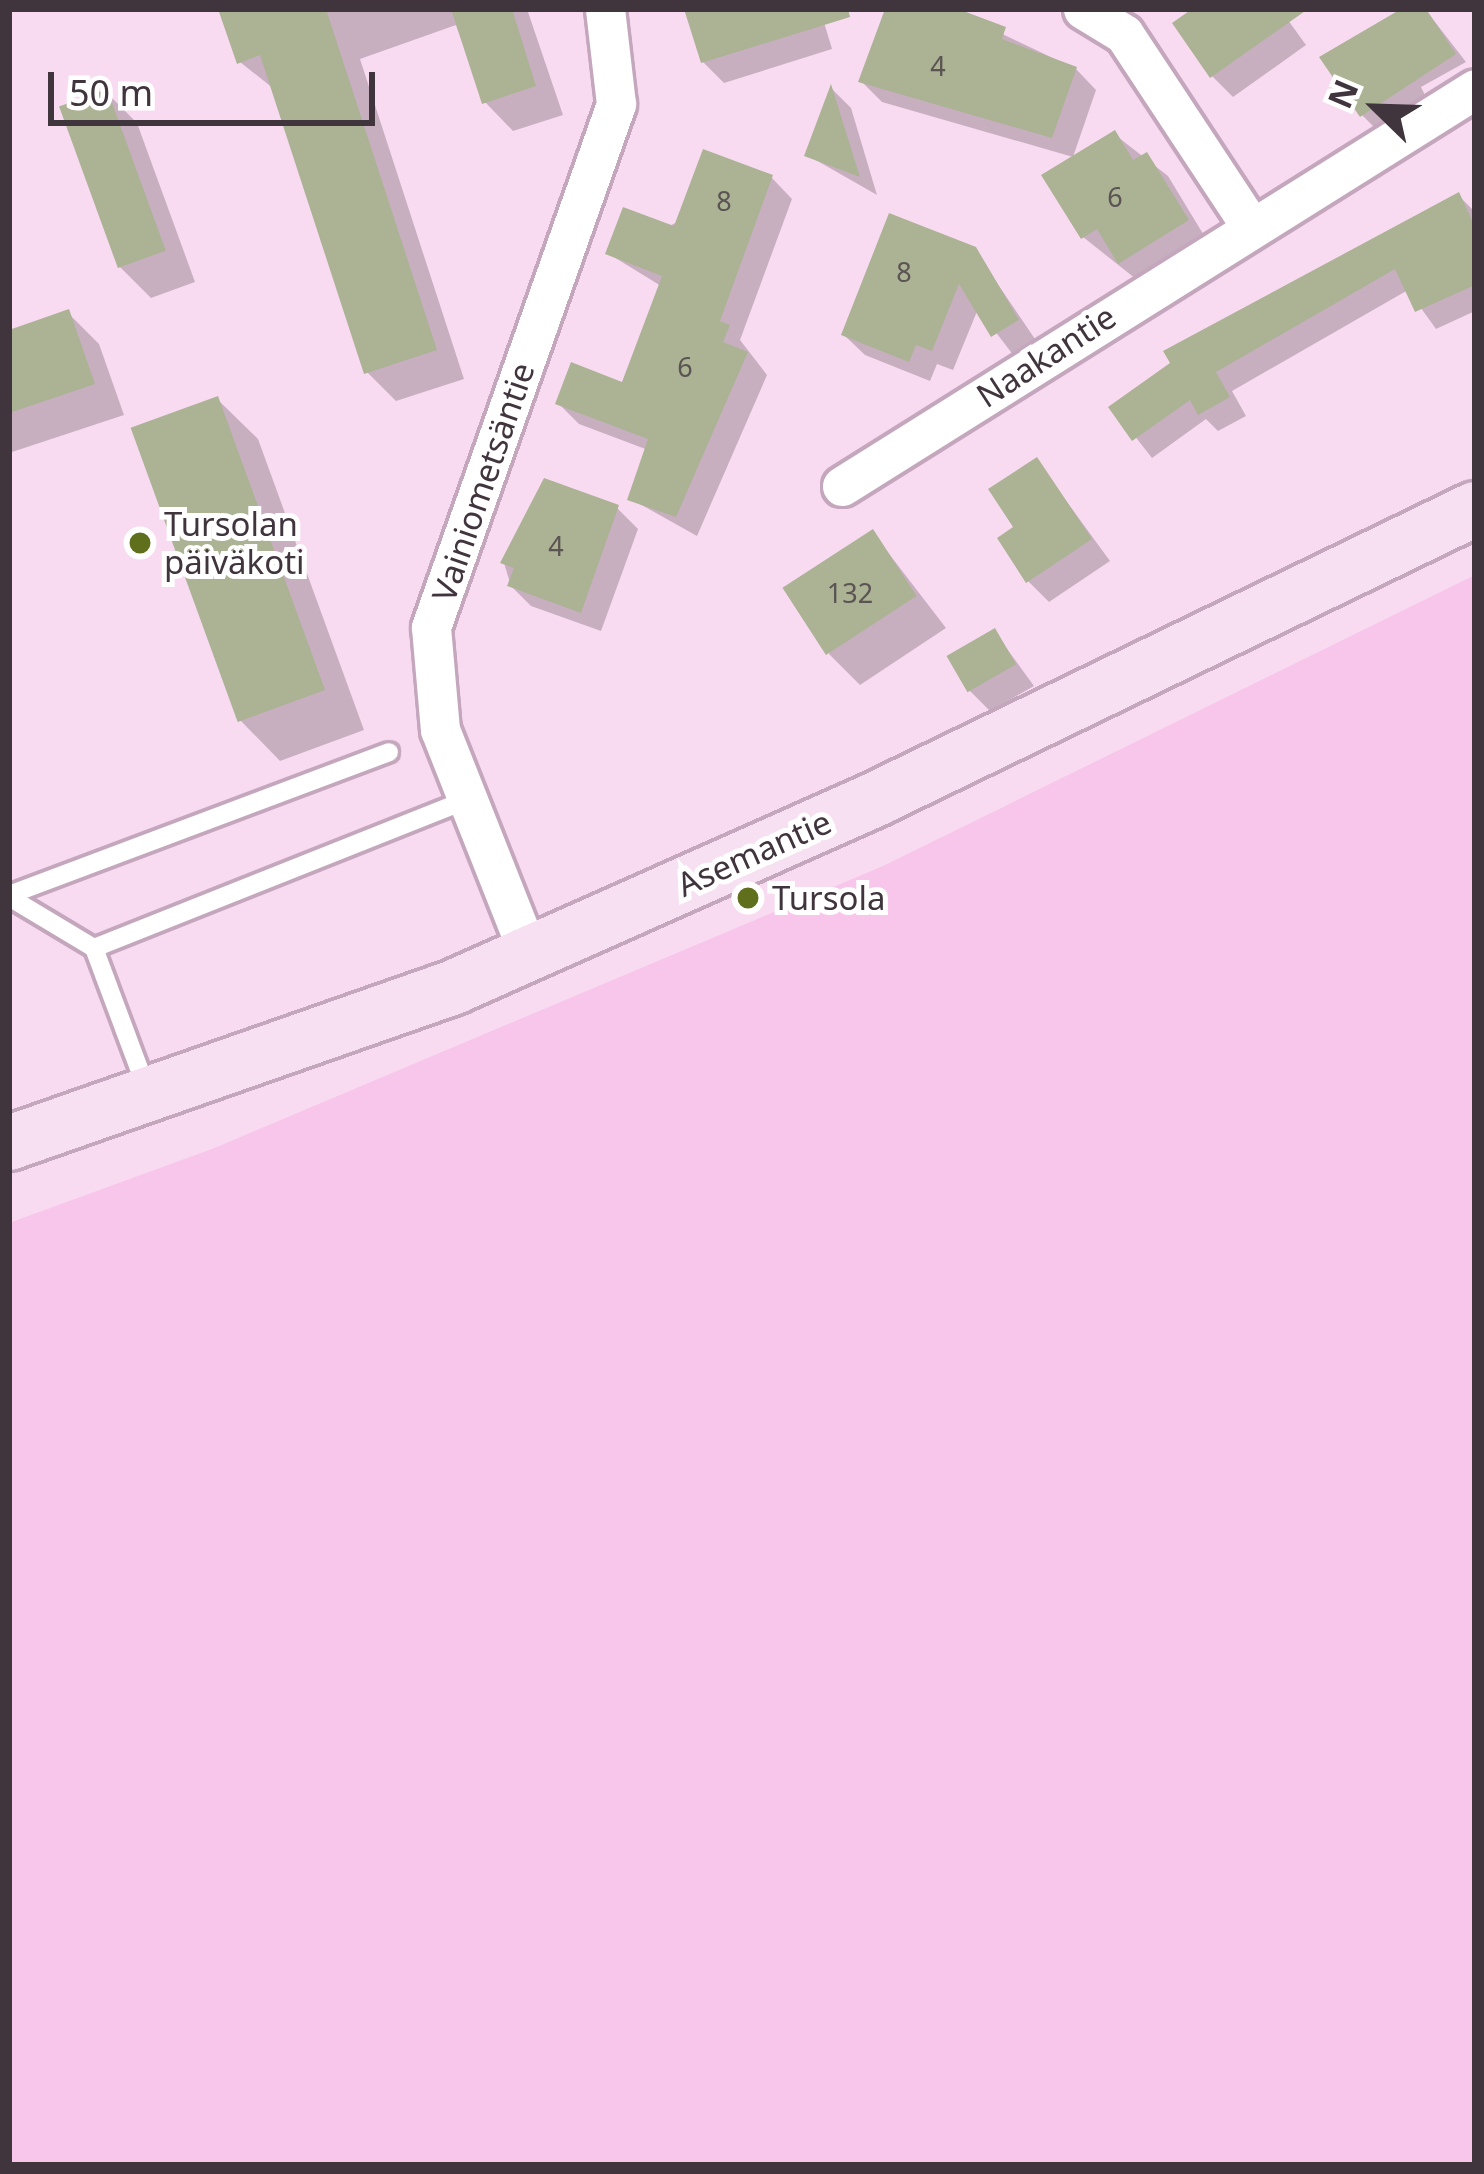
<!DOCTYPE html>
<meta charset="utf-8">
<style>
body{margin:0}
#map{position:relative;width:1484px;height:2174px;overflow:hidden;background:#f9dbf1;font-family:"Noto Sans",sans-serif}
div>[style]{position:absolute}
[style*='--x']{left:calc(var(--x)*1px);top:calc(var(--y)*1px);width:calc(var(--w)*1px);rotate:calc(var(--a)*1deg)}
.green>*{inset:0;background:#f8c5eb}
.shadow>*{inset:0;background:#0003}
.building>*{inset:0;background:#abb394;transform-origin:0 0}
.roads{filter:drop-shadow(3px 0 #c4a7bd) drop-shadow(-3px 0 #c4a7bd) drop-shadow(0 3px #c4a7bd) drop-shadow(0 -3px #c4a7bd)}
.service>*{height:18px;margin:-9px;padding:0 9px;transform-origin:9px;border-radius:9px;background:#fff}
.minor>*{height:39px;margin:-19.5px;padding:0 19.5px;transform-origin:19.5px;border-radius:19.5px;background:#fff}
.secondary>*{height:54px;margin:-27px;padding:0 27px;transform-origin:27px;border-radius:27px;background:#f6e0f1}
.dots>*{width:33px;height:33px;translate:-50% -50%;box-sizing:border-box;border:6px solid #fff;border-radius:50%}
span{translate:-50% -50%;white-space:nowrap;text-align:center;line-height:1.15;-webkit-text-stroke:10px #fff;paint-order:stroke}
.number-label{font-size:27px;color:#5b5453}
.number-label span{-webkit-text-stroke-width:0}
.street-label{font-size:33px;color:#40343d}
.poi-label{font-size:33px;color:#40343d}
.left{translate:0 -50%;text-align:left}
.frame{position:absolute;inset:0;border:12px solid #40343d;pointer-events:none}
.north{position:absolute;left:1316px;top:48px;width:120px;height:120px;-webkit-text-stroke:9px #fff;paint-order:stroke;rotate:293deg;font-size:33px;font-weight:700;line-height:48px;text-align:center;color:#40343d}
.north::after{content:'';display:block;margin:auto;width:42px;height:54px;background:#40343d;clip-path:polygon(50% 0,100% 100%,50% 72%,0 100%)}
.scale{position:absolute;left:48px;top:72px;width:327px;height:54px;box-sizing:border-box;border:6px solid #40343d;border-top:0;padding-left:15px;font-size:36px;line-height:42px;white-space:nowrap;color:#40343d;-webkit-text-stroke:9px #fff;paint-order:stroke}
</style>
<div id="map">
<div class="green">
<div style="clip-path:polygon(1475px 575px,1475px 2165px,9px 2165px,9px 1223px,212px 1149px,883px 866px)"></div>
</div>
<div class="shadow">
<div style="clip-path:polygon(221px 9px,527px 9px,563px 115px,513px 131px,485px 102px,456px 25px,360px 59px,464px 379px,396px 401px,367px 372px,274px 89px,240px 62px)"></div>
<div style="clip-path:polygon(687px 9px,820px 9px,832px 49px,724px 83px,703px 62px)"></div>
<div style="clip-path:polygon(888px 9px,950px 9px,1076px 69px,1096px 90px,1073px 157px,882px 102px,861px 81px)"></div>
<div style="clip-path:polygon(1197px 9px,1280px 9px,1306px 45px,1233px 97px,1212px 76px)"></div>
<div style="clip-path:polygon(1405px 9px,1425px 9px,1466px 62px,1421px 87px,1429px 104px,1383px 136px,1362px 115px)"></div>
<div style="clip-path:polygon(832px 89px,851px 108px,877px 195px,807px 155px)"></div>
<div style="clip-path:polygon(106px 92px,137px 123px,195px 282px,151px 298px,120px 267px)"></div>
<div style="clip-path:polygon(1114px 134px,1168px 176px,1208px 242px,1141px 283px,1083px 237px)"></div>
<div style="clip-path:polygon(772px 178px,792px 199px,740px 340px,767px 375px,697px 536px,631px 499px,648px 450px,579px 424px,558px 403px,624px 386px,661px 286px,609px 254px)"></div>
<div style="clip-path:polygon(1459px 196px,1475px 212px,1475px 311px,1436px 329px,1408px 290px,1232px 391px,1246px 416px,1218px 431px,1206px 419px,1152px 458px,1112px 407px)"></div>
<div style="clip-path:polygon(974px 249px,1037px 342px,1014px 356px,978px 309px,953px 370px,937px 364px,930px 381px,865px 355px,844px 335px)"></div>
<div style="clip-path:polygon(68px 313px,99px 344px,124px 415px,9px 453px,9px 333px)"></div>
<div style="clip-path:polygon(217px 399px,258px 439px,364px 730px,280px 761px,240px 720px)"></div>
<div style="clip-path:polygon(1037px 461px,1110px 561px,1049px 602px,1028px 581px,1017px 528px)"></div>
<div style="clip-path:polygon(617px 508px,638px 529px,601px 631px,531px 606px,511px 586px,504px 563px)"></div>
<div style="clip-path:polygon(873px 533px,946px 628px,860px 685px,829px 654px)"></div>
<div style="clip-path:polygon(994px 631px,1034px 686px,990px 711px,969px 690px)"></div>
</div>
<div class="building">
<div style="clip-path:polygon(218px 9px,326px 9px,437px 350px,364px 374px,260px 55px,237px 64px)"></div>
<div style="clip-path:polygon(451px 9px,512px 9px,536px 86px,482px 104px)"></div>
<div style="clip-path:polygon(684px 9px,848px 9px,850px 17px,701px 63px)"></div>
<div style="clip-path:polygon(885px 9px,958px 9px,1006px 27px,1002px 39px,1077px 67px,1052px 138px,858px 82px)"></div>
<div style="clip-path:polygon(1192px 9px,1308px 9px,1210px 78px,1172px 23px)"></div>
<div style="clip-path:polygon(1401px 9px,1426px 9px,1456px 54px,1360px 117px,1319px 57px)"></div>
<div style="clip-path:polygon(831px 84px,860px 177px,804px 156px)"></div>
<div style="left:107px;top:89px;width:172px;height:51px;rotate:70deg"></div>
<div style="clip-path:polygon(1115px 130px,1133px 160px,1147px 152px,1189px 220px,1118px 264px,1097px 229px,1081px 239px,1041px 175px)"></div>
<div style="clip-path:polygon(703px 149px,773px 175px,720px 321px,730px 325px,723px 342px,748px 352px,676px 517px,627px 500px,648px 439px,555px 404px,571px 362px,622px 382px,662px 276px,605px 254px,623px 207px,674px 226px)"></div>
<div style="clip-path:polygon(1459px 192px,1475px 227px,1475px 285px,1415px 312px,1395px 269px,1216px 372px,1230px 397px,1198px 415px,1190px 400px,1132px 441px,1108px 407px,1170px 363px,1163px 351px)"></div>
<div style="clip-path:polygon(889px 213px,976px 247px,1019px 320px,991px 337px,959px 284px,932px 351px,916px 345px,909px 362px,841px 335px)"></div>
<div style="clip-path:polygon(69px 309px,95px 384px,9px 413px,9px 330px)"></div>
<div style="left:218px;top:396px;width:313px;height:93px;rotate:70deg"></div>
<div style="clip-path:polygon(1037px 457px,1092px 539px,1026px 583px,997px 538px,1013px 527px,988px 489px)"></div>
<div style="clip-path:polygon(544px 478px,619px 505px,581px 613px,507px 586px,514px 568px,500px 563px)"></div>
<div style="left:873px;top:529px;width:80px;height:108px;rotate:57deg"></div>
<div style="left:995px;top:628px;width:42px;height:56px;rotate:60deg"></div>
</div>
<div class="roads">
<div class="service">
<div style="--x:9;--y:895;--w:406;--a:-20.6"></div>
<div style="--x:9;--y:897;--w:99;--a:31"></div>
<div style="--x:94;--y:948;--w:148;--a:69.5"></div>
<div style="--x:94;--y:948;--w:398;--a:-21.7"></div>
</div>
<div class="minor">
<div style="--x:1083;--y:9;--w:48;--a:31.4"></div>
<div style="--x:1124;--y:34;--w:229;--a:56.6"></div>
<div style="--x:842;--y:486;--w:747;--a:-32.09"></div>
<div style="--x:528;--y:952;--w:239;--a:-111.6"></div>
<div style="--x:440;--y:730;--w:103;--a:-95"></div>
<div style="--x:431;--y:627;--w:555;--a:-70.52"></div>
<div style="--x:616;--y:104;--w:96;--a:-96.6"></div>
</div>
<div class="secondary">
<div style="--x:9;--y:1143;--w:472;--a:-19.3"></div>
<div style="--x:454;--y:987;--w:464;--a:-24"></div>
<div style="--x:878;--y:798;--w:663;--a:-25.83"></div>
</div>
</div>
<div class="dots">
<div style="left:140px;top:543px;background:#606f1b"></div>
<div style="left:748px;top:898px;background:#606f1b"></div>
</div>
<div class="number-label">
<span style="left:938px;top:66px">4</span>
<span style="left:1115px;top:197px">6</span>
<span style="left:724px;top:201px">8</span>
<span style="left:904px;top:272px">8</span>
<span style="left:685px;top:367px">6</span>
<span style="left:556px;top:546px">4</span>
<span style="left:850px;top:593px">132</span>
</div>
<div class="street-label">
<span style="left:1046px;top:356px;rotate:-33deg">Naakantie</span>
<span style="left:483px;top:482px;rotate:-71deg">Vainiometsäntie</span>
<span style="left:754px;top:853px;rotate:-24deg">Asemantie</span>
</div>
<div class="poi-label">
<span class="left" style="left:164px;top:543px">Tursolan<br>päiväkoti</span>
<span class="left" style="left:772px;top:898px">Tursola</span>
</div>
<div class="frame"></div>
<div class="north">N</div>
<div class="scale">50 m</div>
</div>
